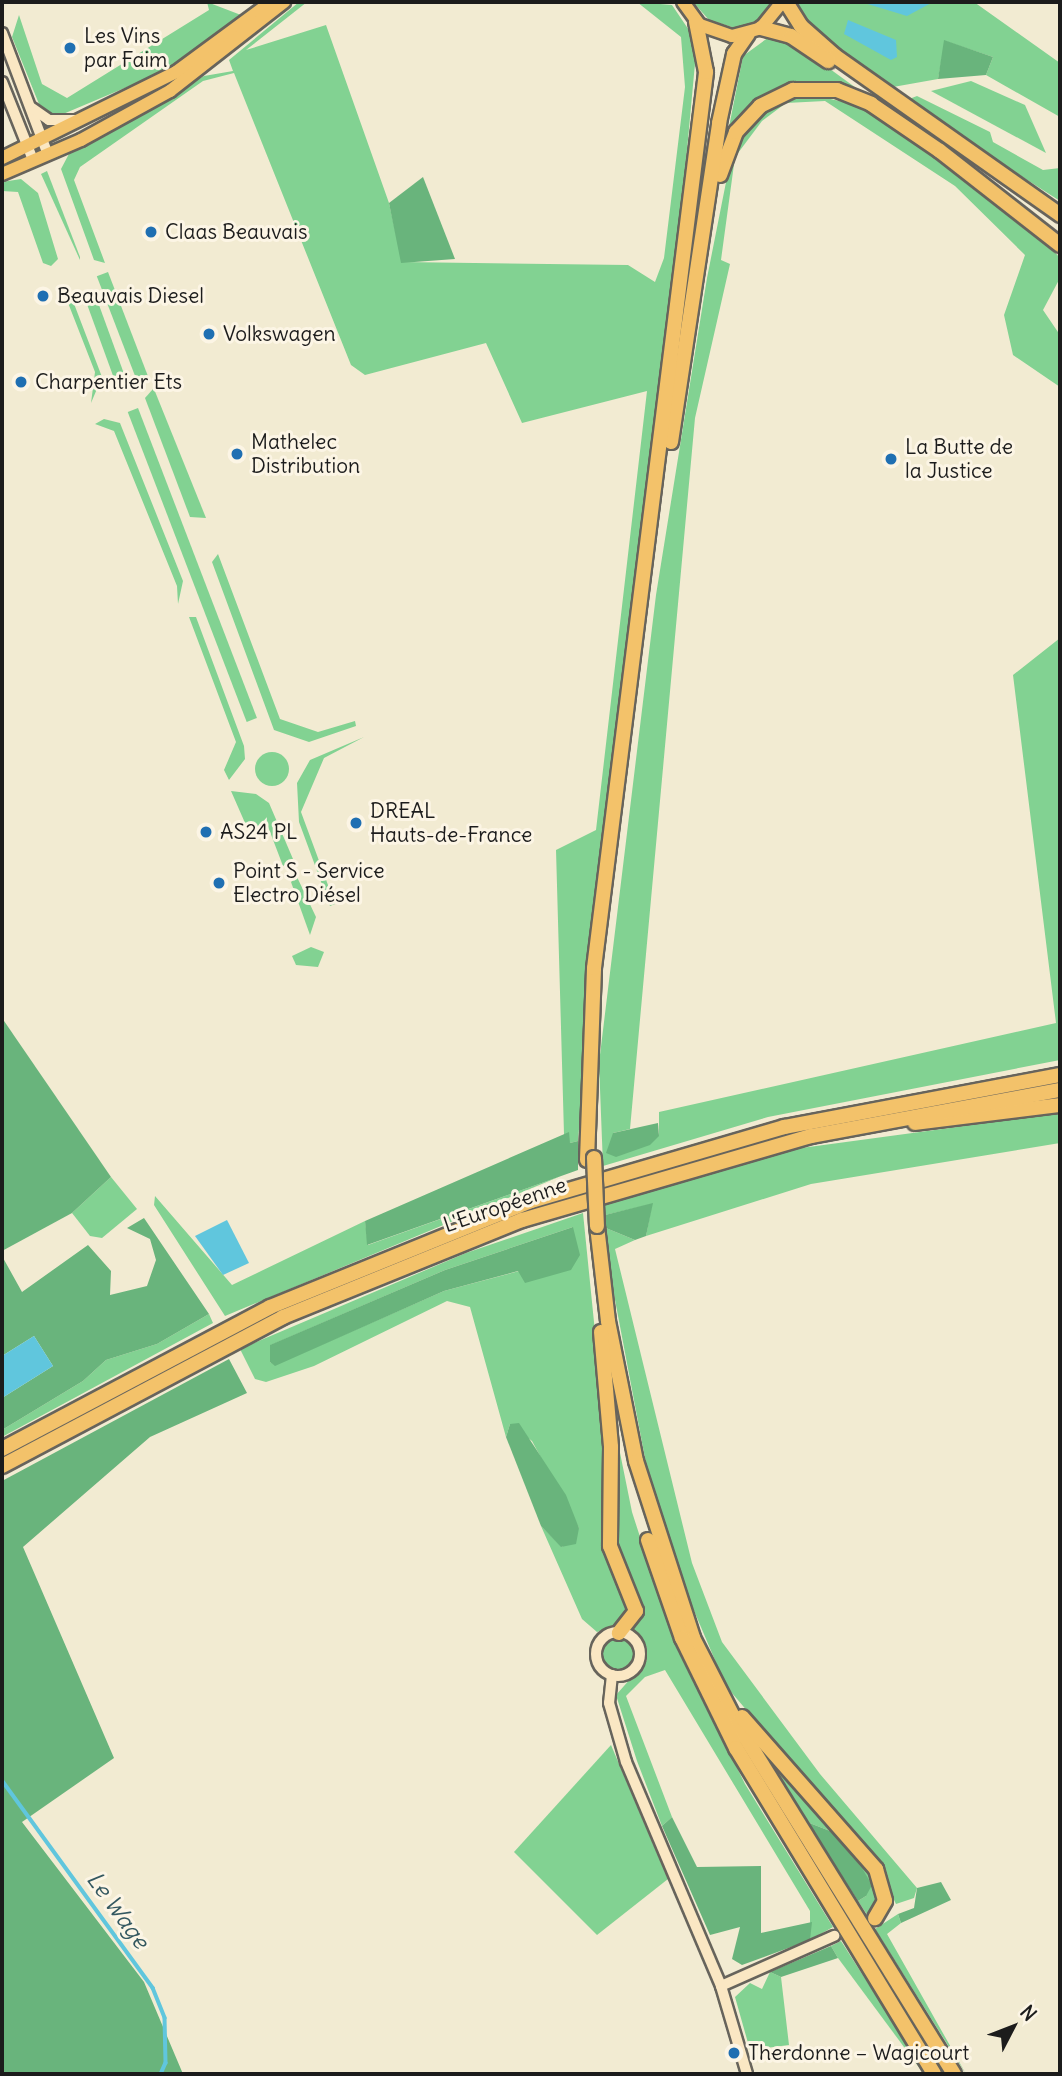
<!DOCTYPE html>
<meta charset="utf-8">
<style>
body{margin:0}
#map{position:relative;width:1062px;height:2076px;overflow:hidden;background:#f2ebd2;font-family:Delius,sans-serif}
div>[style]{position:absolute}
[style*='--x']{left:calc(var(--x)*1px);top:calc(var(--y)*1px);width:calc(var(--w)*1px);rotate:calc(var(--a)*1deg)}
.green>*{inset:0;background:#82d292;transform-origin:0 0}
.round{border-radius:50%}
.forest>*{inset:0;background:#69b47c}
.water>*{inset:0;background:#60c6dd}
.stream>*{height:3.5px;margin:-1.75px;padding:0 1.75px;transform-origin:1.75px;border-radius:1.75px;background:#60c6dd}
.roads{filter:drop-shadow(2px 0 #67645c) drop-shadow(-2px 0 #67645c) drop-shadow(0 2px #67645c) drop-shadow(0 -2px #67645c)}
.secondary>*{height:10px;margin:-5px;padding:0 5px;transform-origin:5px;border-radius:5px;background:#fae7c3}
.secondary>.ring{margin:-5px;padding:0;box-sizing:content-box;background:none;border:10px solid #fae7c3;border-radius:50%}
.primary>*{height:12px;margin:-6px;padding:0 6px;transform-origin:6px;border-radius:6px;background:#f3c26a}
.highway>*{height:14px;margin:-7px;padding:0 7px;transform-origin:7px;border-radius:7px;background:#f3c26a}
.bridges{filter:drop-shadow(2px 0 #67645c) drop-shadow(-2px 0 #67645c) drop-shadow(0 2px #67645c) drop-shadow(0 -2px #67645c)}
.highway-bridge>*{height:14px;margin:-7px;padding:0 7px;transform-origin:7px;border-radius:7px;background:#f3c26a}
.dots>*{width:19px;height:19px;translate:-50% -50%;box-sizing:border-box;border:4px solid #fcf5e5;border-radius:50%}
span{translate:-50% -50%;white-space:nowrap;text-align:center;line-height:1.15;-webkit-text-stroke:6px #fcf5e5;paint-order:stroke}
.poi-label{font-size:21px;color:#1c1c1c}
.left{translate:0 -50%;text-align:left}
.street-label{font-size:21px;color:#1c1c1c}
.water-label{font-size:23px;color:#345860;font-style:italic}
.frame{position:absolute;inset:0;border:4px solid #1c1c1c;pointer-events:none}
.north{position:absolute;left:978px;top:1992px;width:70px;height:70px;-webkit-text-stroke:5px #fcf5e5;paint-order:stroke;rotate:48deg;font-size:19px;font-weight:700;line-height:28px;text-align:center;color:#1c1c1c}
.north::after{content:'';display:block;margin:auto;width:24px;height:32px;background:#1c1c1c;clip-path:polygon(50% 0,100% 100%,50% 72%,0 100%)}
</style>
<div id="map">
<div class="green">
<div style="clip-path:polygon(207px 2px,241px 15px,172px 68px,56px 117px,39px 104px,12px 37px,19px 15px,42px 84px,67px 98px,209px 10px)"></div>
<div style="clip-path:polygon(299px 2px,307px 2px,246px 50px,326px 25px,389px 203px,402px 262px,628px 265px,655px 282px,664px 258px,685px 87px,681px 37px,637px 2px,672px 5px,697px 42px,677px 258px,605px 826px,578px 1141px,570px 1143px,564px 1134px,556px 850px,596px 830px,647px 391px,522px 423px,486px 343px,365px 375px,351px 365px,234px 73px,203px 81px,80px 167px,74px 180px,105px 263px,94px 260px,61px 169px,71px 150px,204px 76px,233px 71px,229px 60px)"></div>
<div style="clip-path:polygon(693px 2px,773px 2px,756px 21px,735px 28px,709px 20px)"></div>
<div style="clip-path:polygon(794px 2px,974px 2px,1060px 63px,1060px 117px,986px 75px,993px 57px,945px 41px,938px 79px,893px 87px,812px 29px)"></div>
<div style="clip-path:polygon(769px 37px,797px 45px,863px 93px,818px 84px,739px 119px,728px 132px,743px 56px)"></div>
<div style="clip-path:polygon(971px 81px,1025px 105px,1046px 153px,931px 91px)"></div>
<div style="clip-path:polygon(809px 94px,861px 106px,1026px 220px,1060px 258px,1060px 278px,1043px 310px,1060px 335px,1060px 387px,1013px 355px,1004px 315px,1025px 255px,955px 186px,825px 101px,786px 103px,762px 121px,735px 157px,721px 260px,730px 264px,695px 418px,630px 1129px,613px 1133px,659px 1136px,659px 1112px,1056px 1023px,1013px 675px,1060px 638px,1060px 1060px,768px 1117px,603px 1166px,599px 1063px,656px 595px,707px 278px,731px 157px,746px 129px,780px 101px)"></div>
<div style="clip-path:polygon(917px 96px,990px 132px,993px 142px,1043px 170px,1060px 168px,1060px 201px,904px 101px)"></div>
<div style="clip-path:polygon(47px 171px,80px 257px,80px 260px,41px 174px)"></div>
<div style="clip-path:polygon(21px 179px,38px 193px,58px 259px,51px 266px,43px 263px,18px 192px,2px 191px,2px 182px)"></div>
<div style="left:108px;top:272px;width:114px;height:12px;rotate:69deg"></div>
<div style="clip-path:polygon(68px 288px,102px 377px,91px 403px,95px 372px,63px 290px)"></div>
<div style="left:95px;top:294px;width:88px;height:11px;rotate:70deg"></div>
<div style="clip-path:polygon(153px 389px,154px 389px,206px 518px,190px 517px,145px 398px)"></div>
<div style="left:138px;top:408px;width:332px;height:11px;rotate:69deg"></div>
<div style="clip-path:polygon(104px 419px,120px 423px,183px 581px,178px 604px,177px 586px,114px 431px,95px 424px)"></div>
<div style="clip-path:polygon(218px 554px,280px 719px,318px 732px,355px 721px,356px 726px,309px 742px,274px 730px,212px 562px)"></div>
<div style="clip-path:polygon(189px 617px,196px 617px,244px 746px,245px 759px,229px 780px,224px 770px,236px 742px)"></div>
<div style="clip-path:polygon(364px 737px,324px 758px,301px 812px,335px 904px,330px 906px,299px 822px,297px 783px,310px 760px)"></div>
<div class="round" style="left:255px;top:752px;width:34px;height:34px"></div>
<div style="clip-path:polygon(231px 791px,256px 794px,269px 803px,293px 859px,283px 866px,267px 824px,249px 832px)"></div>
<div style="clip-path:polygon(297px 877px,316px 917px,310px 935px,291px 882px)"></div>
<div style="clip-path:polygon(311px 947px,324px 952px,318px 967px,296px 965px,292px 956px)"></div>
<div style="clip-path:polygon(1060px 1113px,1060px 1143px,811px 1184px,646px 1236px,652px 1204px,601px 1216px,602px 1205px,794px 1149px)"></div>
<div style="clip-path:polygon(561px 1176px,225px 1316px,154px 1205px,155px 1196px,232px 1285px,365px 1221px,368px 1245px)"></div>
<div style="clip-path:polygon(111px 1177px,137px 1209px,102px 1238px,90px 1236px,72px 1213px)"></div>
<div style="clip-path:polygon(evenodd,583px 1213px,604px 1421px,605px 1549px,629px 1604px,619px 1625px,597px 1632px,582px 1619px,541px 1526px,562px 1547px,579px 1528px,532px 1441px,510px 1424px,506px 1437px,470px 1307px,447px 1301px,314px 1366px,266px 1382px,255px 1379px,240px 1349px,466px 1253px,583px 1213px,573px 1227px,519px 1271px,444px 1291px,275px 1365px,270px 1362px,271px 1345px,445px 1270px,573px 1227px)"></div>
<div style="clip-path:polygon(601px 1226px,635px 1240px,615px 1249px,692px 1563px,722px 1642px,820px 1774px,917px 1888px,914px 1898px,896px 1904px,875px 1861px,726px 1686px,675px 1566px,648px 1474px)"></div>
<div style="clip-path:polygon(209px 1314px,213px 1323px,2px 1437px,2px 1430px,83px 1381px,106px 1360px,157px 1344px)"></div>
<div style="clip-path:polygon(616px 1433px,632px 1512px,671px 1633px,745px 1784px,833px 1927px,810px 1940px,810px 1911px,665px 1670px,645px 1677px,626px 1696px,672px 1817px,662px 1826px,637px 1761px,616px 1695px,647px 1660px,647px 1648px,631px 1631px,640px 1610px,615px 1550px)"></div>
<div class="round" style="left:602px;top:1638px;width:32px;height:32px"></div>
<div style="clip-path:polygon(611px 1745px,668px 1879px,597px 1935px,514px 1852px)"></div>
<div style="clip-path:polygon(762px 1755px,874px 1877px,878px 1906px,868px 1916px,858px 1901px,866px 1896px,830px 1831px,807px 1822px)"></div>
<div style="clip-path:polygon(898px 1914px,901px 1923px,887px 1934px,966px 2074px,875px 1929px)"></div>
<div style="clip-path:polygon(841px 1941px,903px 2038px,924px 2074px,838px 1958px,831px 1946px)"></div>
<div style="clip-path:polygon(770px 1972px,781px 1977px,789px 2045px,750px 2050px,735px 1997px,750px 1983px,762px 1989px)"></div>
</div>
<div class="forest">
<div style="clip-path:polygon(944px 40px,993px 57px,986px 75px,938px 79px)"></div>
<div style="clip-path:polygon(423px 177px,455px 259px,401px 263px,389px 203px)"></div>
<div style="clip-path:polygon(2px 1018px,111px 1177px,72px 1213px,2px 1251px)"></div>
<div style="clip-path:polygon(658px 1123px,659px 1136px,650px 1145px,616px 1157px,606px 1153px,613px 1133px)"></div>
<div style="clip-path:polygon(569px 1132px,570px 1143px,578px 1141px,578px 1170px,367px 1245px,365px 1221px)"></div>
<div style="clip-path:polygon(653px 1203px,646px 1236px,635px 1240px,601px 1226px,601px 1216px)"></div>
<div style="clip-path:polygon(144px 1218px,209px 1314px,157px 1344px,106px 1360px,83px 1381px,2px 1430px,2px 1398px,53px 1366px,34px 1336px,2px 1356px,2px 1256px,22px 1292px,88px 1245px,111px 1271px,110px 1295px,147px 1286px,156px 1260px,150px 1239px,127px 1228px)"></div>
<div style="clip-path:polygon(573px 1227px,580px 1255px,571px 1270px,525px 1283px,518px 1271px,444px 1291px,275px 1366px,270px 1362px,270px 1345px,445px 1270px)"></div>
<div style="clip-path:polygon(229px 1359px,247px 1393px,150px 1437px,23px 1547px,114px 1758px,22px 1822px,144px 1982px,183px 2074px,2px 2074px,2px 1481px)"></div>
<div style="clip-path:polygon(519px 1423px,566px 1495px,579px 1528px,576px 1544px,561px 1547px,541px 1526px,506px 1437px,510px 1424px)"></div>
<div style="clip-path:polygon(672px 1817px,697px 1867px,761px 1866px,761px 1933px,812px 1922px,810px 1940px,742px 1965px,732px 1959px,740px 1927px,710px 1935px,662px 1826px)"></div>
<div style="clip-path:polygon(807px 1822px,830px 1831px,862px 1868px,872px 1885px,866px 1896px,858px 1901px)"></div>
<div style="clip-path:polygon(941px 1882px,951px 1900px,901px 1923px,898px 1914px,914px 1908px,917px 1888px)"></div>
<div style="clip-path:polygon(831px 1946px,838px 1958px,781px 1977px,770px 1972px)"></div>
</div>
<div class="water">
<div style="clip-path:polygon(861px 2px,933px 2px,907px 16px)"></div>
<div style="clip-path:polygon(848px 20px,896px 40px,897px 57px,891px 60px,844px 34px)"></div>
<div style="clip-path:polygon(227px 1220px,249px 1263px,223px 1275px,195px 1236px)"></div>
<div style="clip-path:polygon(34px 1336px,53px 1366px,2px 1398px,2px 1356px)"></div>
</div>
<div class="stream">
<div style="--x:2;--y:1780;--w:257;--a:54"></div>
<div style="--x:153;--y:1988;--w:32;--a:68"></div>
<div style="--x:165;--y:2018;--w:45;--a:88.7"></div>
<div style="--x:166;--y:2063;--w:12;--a:114"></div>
</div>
<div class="roads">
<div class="secondary">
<div style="--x:2;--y:33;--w:130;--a:69.3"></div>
<div style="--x:2;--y:82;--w:84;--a:68.3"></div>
<div style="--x:32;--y:108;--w:21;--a:35"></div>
<div style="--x:49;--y:120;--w:25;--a:0"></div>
<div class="ring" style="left:596px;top:1632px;width:34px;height:34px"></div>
<div style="--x:612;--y:1675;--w:28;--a:96"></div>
<div style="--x:609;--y:1703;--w:61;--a:73.9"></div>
<div style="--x:626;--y:1762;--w:243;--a:67"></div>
<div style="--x:721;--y:1986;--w:92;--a:73.5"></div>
<div style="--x:721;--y:1986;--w:124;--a:-23.9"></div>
</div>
<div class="primary">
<div style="--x:683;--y:2;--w:29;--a:54"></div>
<div style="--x:700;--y:25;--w:34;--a:19"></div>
<div style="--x:732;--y:36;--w:30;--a:-15"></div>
<div style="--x:761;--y:28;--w:33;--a:-51"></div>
<div style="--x:2;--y:158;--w:194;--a:-26.3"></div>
<div style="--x:176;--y:72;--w:118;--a:-36.4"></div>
<div style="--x:2;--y:174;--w:86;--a:-23.3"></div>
<div style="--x:81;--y:140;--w:102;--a:-28.8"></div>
<div style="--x:170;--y:91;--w:145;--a:-38"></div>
</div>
<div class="highway">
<div style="--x:786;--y:2;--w:28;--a:58"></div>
<div style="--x:801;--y:26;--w:45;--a:41.4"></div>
<div style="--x:835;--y:56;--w:276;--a:35.2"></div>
<div style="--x:761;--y:28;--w:31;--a:15"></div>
<div style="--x:791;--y:36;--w:45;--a:34"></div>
<div style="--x:720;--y:175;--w:46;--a:-69.6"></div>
<div style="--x:736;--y:132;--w:35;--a:-47"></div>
<div style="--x:760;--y:106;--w:37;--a:-26"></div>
<div style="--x:793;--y:90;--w:44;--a:0"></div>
<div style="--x:837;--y:90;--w:37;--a:22"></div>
<div style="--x:871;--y:104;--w:83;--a:34.3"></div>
<div style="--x:940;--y:151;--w:152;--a:38.1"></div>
<div style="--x:671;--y:442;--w:323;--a:-81.4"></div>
<div style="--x:719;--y:123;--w:71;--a:-77.7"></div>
<div style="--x:734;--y:54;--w:24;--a:-55"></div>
<div style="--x:915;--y:1123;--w:146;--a:-7.1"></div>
<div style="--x:587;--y:1160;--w:192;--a:-87.9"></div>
<div style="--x:594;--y:968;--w:903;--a:-82.87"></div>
<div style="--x:706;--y:72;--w:51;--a:-101.3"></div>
<div style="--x:597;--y:1226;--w:96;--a:83.4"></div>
<div style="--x:608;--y:1321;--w:143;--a:78.7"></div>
<div style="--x:636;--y:1461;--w:186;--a:72.1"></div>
<div style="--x:693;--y:1638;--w:97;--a:62.9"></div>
<div style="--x:737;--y:1724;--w:412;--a:58.2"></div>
<div style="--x:601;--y:1332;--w:115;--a:85"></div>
<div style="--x:611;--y:1447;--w:99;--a:90.6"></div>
<div style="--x:610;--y:1546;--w:70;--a:68.2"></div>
<div style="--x:636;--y:1611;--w:28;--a:128"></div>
<div style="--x:2;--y:1449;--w:303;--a:-27.9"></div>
<div style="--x:270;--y:1307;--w:282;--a:-22.1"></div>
<div style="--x:531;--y:1201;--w:264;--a:-16.3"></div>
<div style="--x:784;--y:1127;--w:281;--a:-10.7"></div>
<div style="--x:2;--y:1466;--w:318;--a:-27.9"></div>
<div style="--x:283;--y:1317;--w:258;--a:-22.1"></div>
<div style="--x:522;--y:1220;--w:301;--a:-16.2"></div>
<div style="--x:811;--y:1136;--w:253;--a:-10.5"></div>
<div style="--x:648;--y:1540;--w:104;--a:70.9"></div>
<div style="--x:682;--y:1638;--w:123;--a:63.9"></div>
<div style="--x:736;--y:1748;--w:381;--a:58.7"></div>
<div style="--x:742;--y:1717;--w:203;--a:48.6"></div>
<div style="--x:876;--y:1869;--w:33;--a:74"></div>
<div style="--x:885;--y:1901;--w:20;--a:120"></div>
</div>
</div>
<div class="bridges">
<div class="highway-bridge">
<div style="--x:594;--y:1158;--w:68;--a:87.5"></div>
</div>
</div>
<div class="dots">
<div style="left:70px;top:48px;background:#1f6fb2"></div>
<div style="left:151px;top:232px;background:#1f6fb2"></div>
<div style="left:43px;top:296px;background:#1f6fb2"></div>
<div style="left:209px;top:334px;background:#1f6fb2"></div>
<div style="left:21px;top:382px;background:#1f6fb2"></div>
<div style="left:237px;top:454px;background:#1f6fb2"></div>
<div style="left:891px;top:459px;background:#1f6fb2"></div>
<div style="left:356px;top:823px;background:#1f6fb2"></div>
<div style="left:206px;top:832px;background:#1f6fb2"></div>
<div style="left:219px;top:883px;background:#1f6fb2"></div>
<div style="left:734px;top:2053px;background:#1f6fb2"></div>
</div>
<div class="poi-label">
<span class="left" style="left:84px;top:48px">Les Vins<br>par Faim</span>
<span class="left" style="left:165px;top:232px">Claas Beauvais</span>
<span class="left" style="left:57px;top:296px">Beauvais Diesel</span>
<span class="left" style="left:223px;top:334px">Volkswagen</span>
<span class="left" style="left:35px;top:382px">Charpentier Ets</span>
<span class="left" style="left:251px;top:454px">Mathelec<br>Distribution</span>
<span class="left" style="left:905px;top:459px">La Butte de<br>la Justice</span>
<span class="left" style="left:370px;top:823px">DREAL<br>Hauts-de-France</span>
<span class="left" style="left:220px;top:832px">AS24 PL</span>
<span class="left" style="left:233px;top:883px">Point S - Service<br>Electro Diésel</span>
<span class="left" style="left:748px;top:2053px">Therdonne – Wagicourt</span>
</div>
<div class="street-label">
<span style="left:505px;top:1205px;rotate:-19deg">L'Européenne</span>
</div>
<div class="water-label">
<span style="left:118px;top:1910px;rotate:54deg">Le Wage</span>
</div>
<div class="frame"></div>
<div class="north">N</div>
</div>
